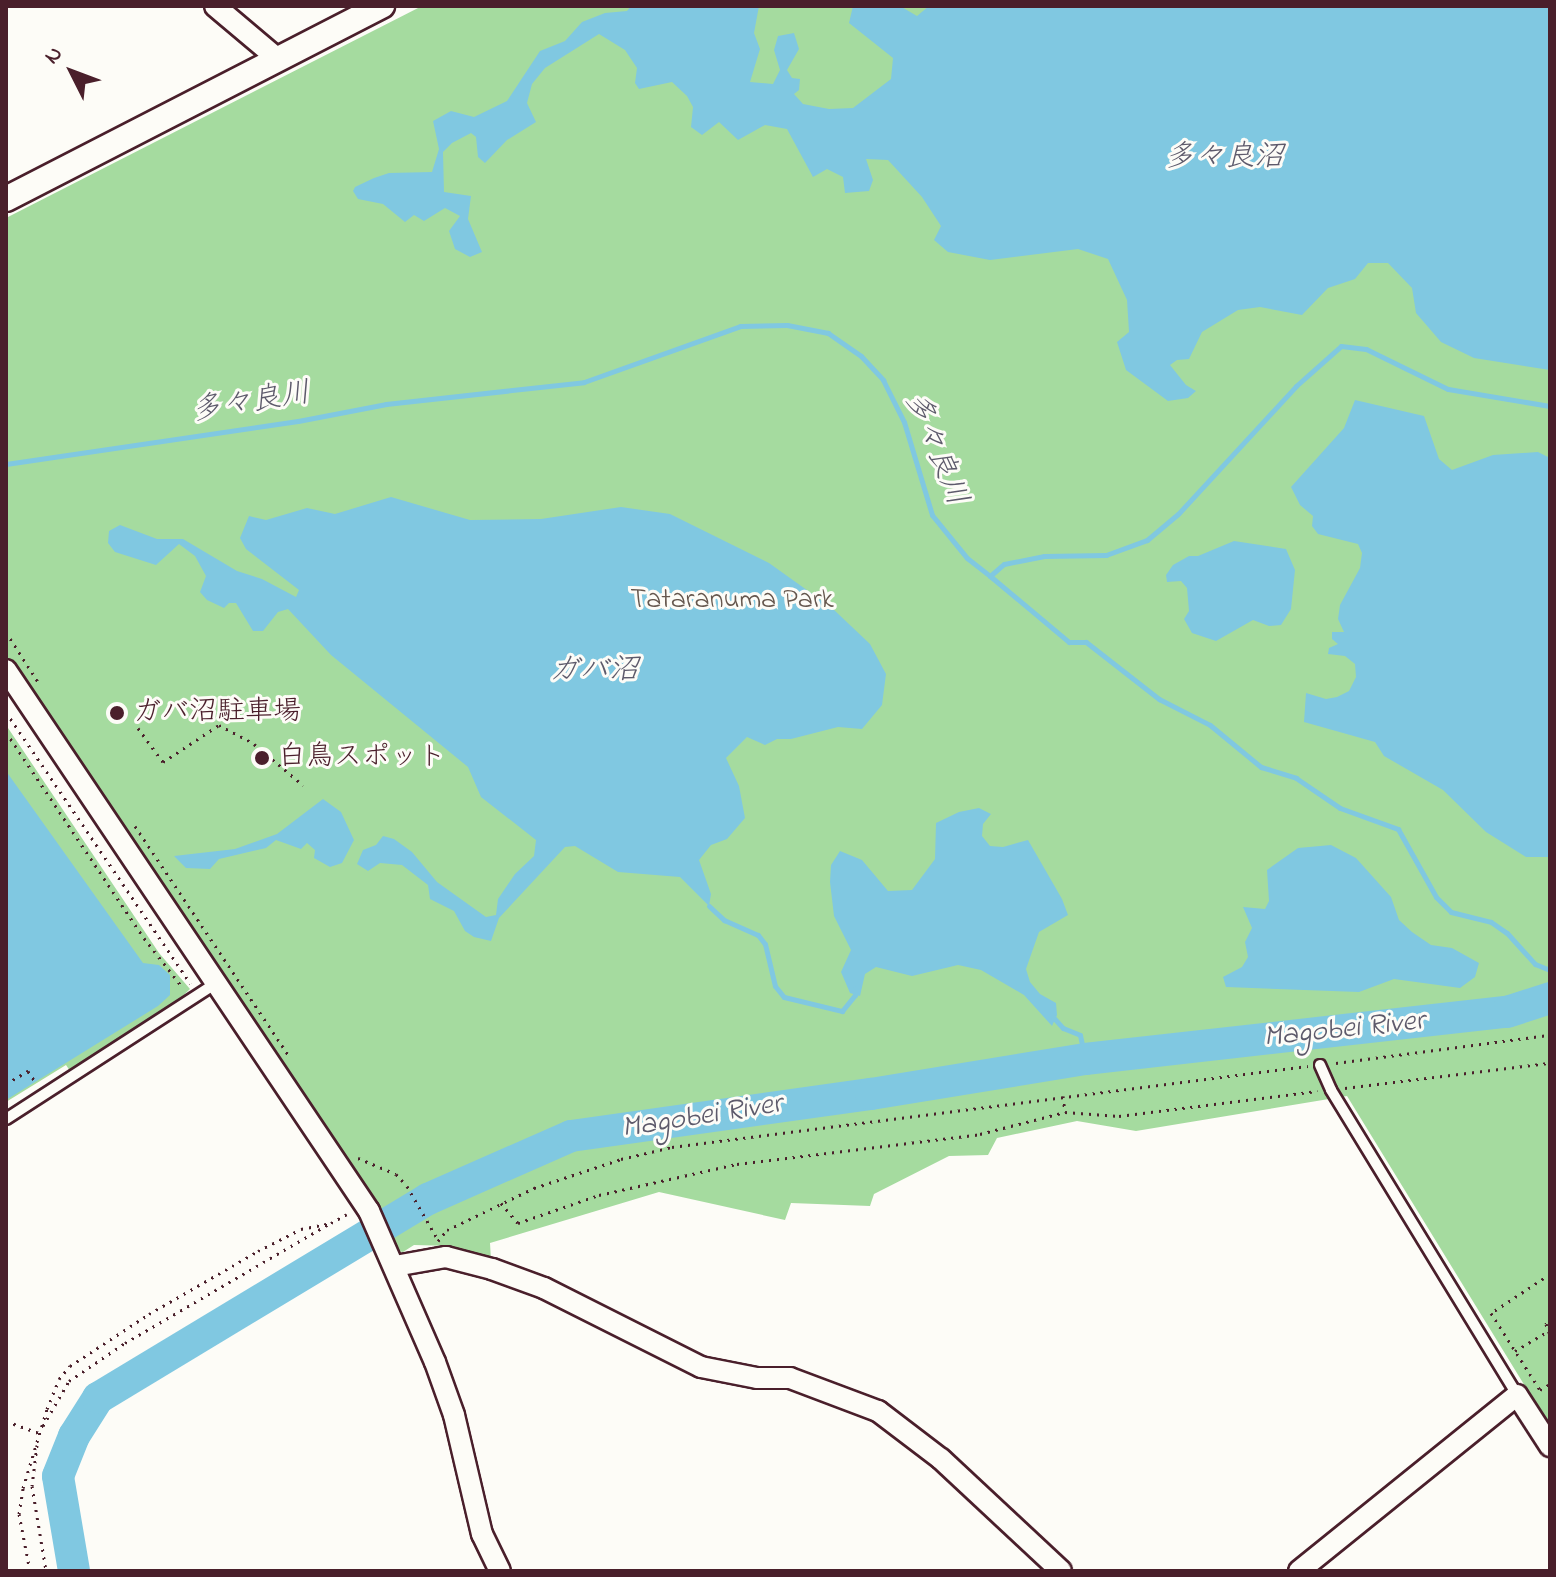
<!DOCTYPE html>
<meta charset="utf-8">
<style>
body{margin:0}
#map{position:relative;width:1556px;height:1577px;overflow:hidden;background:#fdfcf7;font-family:"Indie Flower","Klee One",sans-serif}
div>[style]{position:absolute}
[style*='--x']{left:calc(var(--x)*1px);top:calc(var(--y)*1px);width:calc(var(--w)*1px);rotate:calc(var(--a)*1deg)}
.green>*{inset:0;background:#a5db9f}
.water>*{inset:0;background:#80c8e1}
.stream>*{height:5px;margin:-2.5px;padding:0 2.5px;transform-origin:2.5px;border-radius:2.5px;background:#80c8e1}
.river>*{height:32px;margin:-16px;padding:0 16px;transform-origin:16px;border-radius:16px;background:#80c8e1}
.path>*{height:3px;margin-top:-1.5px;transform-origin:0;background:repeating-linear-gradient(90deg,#4a1f2b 0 2px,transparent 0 8px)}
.roads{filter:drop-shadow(2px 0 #4a1f2b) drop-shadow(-2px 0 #4a1f2b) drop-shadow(0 2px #4a1f2b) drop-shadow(0 -2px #4a1f2b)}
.service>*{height:10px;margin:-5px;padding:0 5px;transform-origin:5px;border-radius:5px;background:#fdfcf7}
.minor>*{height:20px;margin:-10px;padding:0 10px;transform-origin:10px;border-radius:10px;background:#fdfcf7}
.tertiary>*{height:24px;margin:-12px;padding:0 12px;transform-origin:12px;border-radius:12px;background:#fdfcf7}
.dots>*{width:22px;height:22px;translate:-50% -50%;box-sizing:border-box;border:4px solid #fdfcf7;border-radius:50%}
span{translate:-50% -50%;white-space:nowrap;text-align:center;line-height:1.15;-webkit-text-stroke:6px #fdfcf7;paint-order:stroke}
.park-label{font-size:28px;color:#65574e}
.poi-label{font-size:28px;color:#4a1f2b}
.left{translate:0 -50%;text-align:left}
.water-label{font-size:30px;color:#5d5a6b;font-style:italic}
.frame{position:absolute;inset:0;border:8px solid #4a1f2b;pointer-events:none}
.north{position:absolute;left:32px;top:32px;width:80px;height:80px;-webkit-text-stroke:6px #fdfcf7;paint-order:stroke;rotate:312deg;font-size:22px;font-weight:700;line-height:32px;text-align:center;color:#4a1f2b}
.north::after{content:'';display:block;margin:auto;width:28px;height:36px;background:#4a1f2b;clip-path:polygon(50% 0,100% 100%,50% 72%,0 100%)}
</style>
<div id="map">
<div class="green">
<div style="clip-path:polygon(422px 6px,1550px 6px,1550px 1427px,1347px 1096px,1136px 1131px,1077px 1121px,997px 1138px,988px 1155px,949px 1156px,874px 1194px,870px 1206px,791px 1203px,785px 1220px,659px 1192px,490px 1243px,491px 1260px,453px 1246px,414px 1245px,403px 1252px,397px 1251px,374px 1201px,6px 657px,6px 218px)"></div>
<div style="clip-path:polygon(6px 725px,159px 953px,190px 989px,165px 1013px,116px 1044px,70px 1071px,66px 1065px,6px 1102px)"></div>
</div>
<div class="water">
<div style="clip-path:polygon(631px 6px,759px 6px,754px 33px,760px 49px,750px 82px,773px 84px,780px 70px,774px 50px,778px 36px,794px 33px,799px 49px,787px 70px,792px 78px,800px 79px,799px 90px,794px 94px,803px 104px,829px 109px,853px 108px,891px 79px,893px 58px,849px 23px,853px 6px,900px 6px,917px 16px,929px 6px,1550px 6px,1550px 370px,1474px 358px,1441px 342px,1416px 313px,1412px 288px,1388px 263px,1368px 263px,1355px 279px,1328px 288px,1302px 315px,1260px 307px,1238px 310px,1202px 332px,1189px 359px,1177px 360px,1170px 365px,1186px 385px,1196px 391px,1188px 398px,1168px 401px,1126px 370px,1117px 342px,1129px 332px,1127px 300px,1108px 259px,1078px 249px,990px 260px,948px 252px,934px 240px,941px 226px,922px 197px,888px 160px,866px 159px,873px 180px,869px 191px,845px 193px,843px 177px,827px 169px,813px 177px,787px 129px,765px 125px,738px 140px,719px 122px,702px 135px,691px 127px,693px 107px,687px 96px,672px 82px,639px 89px,635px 83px,637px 68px,625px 50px,599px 34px,545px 68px,532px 84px,527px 103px,536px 122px,507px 140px,485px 163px,478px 157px,476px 137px,471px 133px,452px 143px,443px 152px,444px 192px,471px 196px,468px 219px,482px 252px,470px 257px,455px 249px,449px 231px,460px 216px,445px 208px,424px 221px,414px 215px,405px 222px,383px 204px,358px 199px,353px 191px,355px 187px,374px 178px,389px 173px,432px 172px,439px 149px,433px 121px,451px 111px,474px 117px,507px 101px,540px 51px,565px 41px,582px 22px,605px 13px,627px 11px)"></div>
<div style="clip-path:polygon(1355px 400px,1424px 416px,1439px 459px,1452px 470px,1493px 455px,1538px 452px,1550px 458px,1550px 857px,1526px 857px,1486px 832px,1443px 790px,1384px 756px,1375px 742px,1304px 722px,1306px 693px,1326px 699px,1337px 697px,1349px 691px,1356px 677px,1355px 664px,1345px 656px,1328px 654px,1329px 648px,1338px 644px,1332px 639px,1332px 632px,1344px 632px,1338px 619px,1340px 605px,1360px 568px,1362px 553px,1358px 544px,1318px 534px,1312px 526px,1313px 516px,1300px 505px,1291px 487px,1344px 428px)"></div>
<div style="clip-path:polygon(391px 497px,470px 520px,541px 519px,621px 507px,670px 514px,769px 563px,832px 608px,870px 644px,886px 674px,882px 705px,862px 729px,838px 727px,791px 739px,777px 739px,765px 745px,747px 737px,726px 758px,739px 786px,745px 818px,727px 839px,711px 845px,699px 860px,711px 894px,709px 906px,680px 877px,618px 872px,575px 846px,565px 847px,499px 918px,491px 941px,474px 937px,465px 931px,454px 911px,430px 899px,428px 885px,402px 865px,380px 863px,368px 871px,357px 864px,363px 850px,376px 845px,383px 836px,394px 839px,412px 852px,437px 882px,486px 917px,496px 915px,498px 899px,515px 874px,534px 856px,536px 840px,481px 797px,468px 767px,331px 655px,288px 609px,278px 612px,263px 631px,253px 631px,236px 603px,229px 603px,224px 608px,207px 600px,200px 592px,206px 576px,195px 556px,179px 544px,156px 565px,115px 552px,108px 543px,109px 531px,120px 525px,157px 539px,183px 539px,237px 571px,262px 579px,296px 597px,299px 590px,246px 549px,240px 538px,249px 516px,266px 520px,307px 508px,335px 514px)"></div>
<div style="clip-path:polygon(1234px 541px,1286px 549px,1295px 570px,1291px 609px,1281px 625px,1269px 626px,1253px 620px,1216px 641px,1192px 633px,1184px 619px,1189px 611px,1187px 588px,1181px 581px,1167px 582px,1166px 575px,1173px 565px,1189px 556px,1198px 556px)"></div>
<div style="clip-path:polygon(6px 771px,143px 963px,159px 965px,170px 975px,170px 995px,158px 1006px,6px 1100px)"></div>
<div style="clip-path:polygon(323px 799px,341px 812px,354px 840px,342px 863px,330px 867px,314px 858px,315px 850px,307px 843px,301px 849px,276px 840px,266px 848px,219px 859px,210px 869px,186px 868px,174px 856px,235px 849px,277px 834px)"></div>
<div style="clip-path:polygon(979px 808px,991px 814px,983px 824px,982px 836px,990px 846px,1003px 847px,1028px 840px,1062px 899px,1068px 915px,1039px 932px,1026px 969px,1030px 982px,1040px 994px,1056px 1003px,1057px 1015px,1052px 1026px,1024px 995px,981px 970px,958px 965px,912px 976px,876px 967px,865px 974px,860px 996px,850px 993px,841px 972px,851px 950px,834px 916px,830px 882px,831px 865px,840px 851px,862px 860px,888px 891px,912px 890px,935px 859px,936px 823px,959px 812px)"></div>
<div style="clip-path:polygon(1331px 845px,1356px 858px,1391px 897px,1399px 920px,1412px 932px,1431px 945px,1452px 948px,1479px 963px,1475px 977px,1460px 988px,1394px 979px,1359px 992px,1226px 987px,1223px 977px,1242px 967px,1248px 957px,1245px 942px,1252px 928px,1243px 907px,1265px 909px,1269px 901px,1267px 870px,1298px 848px)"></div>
</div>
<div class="stream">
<div style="--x:6;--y:464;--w:295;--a:-8.4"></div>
<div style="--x:298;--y:421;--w:90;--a:-10.9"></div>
<div style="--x:386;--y:404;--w:199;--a:-6.3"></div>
<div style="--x:584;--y:382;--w:166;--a:-19.7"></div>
<div style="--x:740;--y:326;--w:47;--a:-1.2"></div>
<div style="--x:787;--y:325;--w:42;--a:11"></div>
<div style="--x:828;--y:333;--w:40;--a:34.9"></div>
<div style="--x:861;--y:356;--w:33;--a:47"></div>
<div style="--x:883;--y:380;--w:47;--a:63.4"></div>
<div style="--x:904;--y:422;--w:97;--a:73.2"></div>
<div style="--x:932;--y:515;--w:55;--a:50.9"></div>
<div style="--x:967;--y:558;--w:29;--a:38"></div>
<div style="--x:990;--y:576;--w:18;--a:-41"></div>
<div style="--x:1004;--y:564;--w:41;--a:-11.3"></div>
<div style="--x:1044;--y:556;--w:62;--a:-0.9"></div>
<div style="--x:1106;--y:555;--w:44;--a:-20.1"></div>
<div style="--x:1147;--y:540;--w:40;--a:-40"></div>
<div style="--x:1178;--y:514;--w:174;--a:-47.3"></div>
<div style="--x:1296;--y:386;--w:60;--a:-41.6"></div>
<div style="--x:1341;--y:346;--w:25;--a:7"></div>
<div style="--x:1366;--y:349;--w:91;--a:26"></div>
<div style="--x:1448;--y:389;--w:103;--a:9.5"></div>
<div style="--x:990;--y:576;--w:103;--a:39.9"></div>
<div style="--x:1069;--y:642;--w:17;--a:0"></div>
<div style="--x:1086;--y:642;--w:93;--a:38"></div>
<div style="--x:1159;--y:699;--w:57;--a:27"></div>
<div style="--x:1210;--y:725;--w:66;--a:39.5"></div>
<div style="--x:1261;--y:767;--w:37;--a:17"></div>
<div style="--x:1296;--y:778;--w:53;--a:34.3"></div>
<div style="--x:1340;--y:808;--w:62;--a:19.9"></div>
<div style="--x:1398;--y:829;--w:78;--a:60.8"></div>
<div style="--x:1436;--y:897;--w:21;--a:45"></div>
<div style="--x:1451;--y:912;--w:41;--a:14"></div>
<div style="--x:1491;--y:922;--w:19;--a:35"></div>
<div style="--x:1507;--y:933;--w:42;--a:47.9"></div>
<div style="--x:1535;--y:964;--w:16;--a:22"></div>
<div style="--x:709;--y:906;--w:21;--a:43"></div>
<div style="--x:724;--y:920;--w:37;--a:24"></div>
<div style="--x:758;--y:935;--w:11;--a:52"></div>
<div style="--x:765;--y:944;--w:43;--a:76.6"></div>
<div style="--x:775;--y:986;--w:14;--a:51"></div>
<div style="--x:784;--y:997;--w:60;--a:13.6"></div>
<div style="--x:842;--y:1011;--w:21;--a:-51"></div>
<div style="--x:855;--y:995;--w:7;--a:-90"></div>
<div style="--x:1053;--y:1017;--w:15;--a:48"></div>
<div style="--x:1063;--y:1028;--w:18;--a:22"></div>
<div style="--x:1080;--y:1035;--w:25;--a:78"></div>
</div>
<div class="river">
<div style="--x:74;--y:1571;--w:96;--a:-99.6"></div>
<div style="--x:58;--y:1476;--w:43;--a:-68.2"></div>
<div style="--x:74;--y:1436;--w:45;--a:-57.7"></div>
<div style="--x:98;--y:1398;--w:385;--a:-31.1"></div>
<div style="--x:428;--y:1199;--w:156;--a:-23.8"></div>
<div style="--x:571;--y:1136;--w:303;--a:-8"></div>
<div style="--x:871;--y:1094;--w:217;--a:-9.3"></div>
<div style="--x:1085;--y:1059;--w:425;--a:-6.4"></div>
<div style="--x:1507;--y:1012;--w:45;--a:-18"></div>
</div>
<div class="path">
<div style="--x:6;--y:632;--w:63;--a:57.3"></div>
<div style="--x:6;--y:712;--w:328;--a:55.8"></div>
<div style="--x:138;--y:728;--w:42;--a:53.7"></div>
<div style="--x:163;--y:762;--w:67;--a:-33.5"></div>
<div style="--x:219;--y:725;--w:40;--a:28"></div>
<div style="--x:254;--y:744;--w:64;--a:39.9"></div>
<div style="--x:6;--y:732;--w:248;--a:56.2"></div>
<div style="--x:144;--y:938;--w:63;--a:52"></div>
<div style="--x:135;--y:826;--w:277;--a:56.2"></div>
<div style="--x:1336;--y:1063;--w:216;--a:-7.5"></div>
<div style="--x:6;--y:1084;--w:26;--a:-31"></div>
<div style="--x:28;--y:1071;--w:14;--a:56"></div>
<div style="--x:1345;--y:1088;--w:207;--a:-7"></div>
<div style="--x:1063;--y:1096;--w:16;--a:83"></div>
<div style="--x:358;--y:1158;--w:41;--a:22.8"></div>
<div style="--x:396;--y:1174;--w:16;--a:47"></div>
<div style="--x:407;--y:1186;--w:62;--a:60.1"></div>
<div style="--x:501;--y:1203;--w:26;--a:50"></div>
<div style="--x:518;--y:1223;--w:86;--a:-19.1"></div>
<div style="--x:599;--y:1195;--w:141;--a:-12.7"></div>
<div style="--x:737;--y:1164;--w:245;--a:-7"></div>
<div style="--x:980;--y:1134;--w:88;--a:-14.5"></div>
<div style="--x:1065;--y:1112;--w:54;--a:4.2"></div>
<div style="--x:1119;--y:1116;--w:200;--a:-7.2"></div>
<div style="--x:438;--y:1241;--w:14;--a:-51"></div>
<div style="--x:447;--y:1230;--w:97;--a:-25.8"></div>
<div style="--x:534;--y:1188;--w:92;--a:-18.4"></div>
<div style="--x:621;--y:1159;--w:52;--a:-13.2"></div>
<div style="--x:672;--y:1147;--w:641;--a:-7.26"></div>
<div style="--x:1550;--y:1274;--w:71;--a:146.5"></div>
<div style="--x:1491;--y:1313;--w:91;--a:57.5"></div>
<div style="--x:1540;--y:1390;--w:12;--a:-31"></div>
<div style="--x:1550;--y:1316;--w:9;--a:117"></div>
<div style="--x:1546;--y:1324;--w:12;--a:70"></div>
<div style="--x:1515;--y:1351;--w:39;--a:-31"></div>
<div style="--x:6;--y:1421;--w:35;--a:20"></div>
<div style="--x:43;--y:1426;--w:52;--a:-60"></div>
<div style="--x:69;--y:1381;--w:68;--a:-34.2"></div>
<div style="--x:125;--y:1343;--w:236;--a:-30.3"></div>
<div style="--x:37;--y:1445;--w:41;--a:97"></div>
<div style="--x:32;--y:1486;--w:86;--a:80.6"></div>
<div style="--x:30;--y:1571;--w:58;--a:-100.9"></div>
<div style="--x:19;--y:1514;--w:26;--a:-81"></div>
<div style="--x:23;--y:1488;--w:83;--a:-73.1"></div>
<div style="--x:47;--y:1409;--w:32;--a:-68"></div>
<div style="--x:59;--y:1379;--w:17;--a:-50"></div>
<div style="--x:70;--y:1366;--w:95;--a:-33.4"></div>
<div style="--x:149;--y:1314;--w:126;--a:-30"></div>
<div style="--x:258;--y:1251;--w:48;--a:-27.1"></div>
<div style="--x:301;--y:1229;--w:31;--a:-11"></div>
<div style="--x:331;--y:1223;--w:18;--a:-29"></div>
</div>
<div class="roads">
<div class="service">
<div style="--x:1320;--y:1065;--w:27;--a:66"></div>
<div style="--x:1331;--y:1090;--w:357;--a:58.6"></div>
<div style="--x:6;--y:1119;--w:250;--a:-32.9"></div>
</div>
<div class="minor">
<div style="--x:215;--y:6;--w:82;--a:40.1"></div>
<div style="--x:6;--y:670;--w:651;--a:56.14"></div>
<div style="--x:369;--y:1211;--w:165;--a:66.4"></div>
<div style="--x:435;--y:1362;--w:56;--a:70.3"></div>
<div style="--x:454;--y:1415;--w:122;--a:76.8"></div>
<div style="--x:482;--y:1534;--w:41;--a:64.1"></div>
<div style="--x:395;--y:1266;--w:52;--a:-10"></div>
<div style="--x:446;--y:1257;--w:48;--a:14.6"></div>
<div style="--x:492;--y:1269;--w:55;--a:20.1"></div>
<div style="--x:544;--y:1288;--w:176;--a:26.7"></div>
<div style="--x:701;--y:1367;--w:57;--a:11.1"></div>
<div style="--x:757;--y:1378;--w:33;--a:0"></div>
<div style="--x:790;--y:1378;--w:94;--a:20.6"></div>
<div style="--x:878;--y:1411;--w:79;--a:37.3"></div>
<div style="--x:941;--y:1459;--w:164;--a:43"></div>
<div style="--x:1299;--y:1571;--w:280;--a:-38.9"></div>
<div style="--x:1517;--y:1395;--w:61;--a:57.1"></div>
</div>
<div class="tertiary">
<div style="--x:6;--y:199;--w:423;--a:-27.2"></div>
</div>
</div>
<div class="dots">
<div style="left:117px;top:713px;background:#4a1f2b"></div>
<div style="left:262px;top:758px;background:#4a1f2b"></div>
</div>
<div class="park-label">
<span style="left:732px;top:601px">Tataranuma Park</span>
</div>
<div class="poi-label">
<span class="left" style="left:133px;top:713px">ガバ沼駐車場</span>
<span class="left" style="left:278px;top:758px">白鳥スポット</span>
</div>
<div class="water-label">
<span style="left:1224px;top:158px">多々良沼</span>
<span style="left:251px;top:403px;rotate:-9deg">多々良川</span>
<span style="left:935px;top:449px;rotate:68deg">多々良川</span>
<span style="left:594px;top:671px">ガバ沼</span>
<span style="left:1344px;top:1030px;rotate:-6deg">Magobei River</span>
<span style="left:702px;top:1117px;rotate:-9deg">Magobei River</span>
</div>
<div class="frame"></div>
<div class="north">N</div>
</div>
